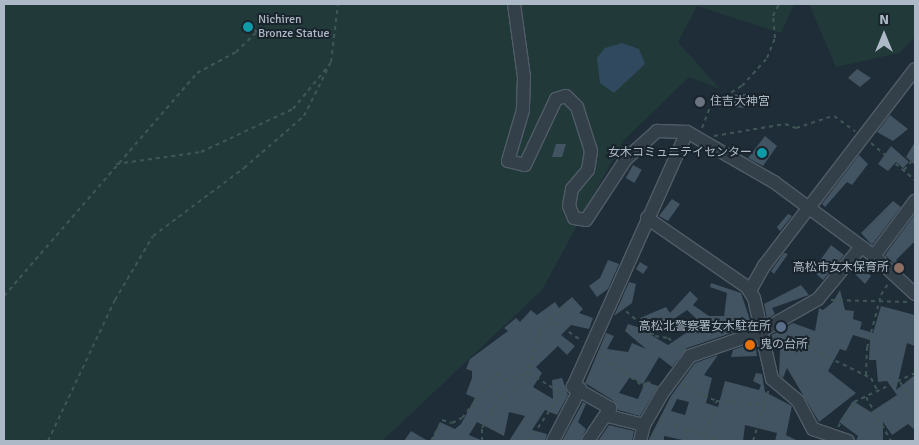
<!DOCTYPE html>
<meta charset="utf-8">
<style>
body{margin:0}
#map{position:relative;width:919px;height:445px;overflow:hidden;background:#1f2d38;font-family:Signika,"Noto Sans JP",sans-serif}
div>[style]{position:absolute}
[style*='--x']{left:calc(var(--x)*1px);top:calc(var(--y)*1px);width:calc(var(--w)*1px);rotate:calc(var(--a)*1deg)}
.green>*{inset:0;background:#213a39}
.water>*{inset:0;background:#30495f}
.building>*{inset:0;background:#425361;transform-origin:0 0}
.path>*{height:2px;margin-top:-1px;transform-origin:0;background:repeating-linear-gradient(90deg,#3f5656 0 4px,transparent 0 8px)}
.roads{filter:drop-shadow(1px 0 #505c67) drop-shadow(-1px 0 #505c67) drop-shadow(0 1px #505c67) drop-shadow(0 -1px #505c67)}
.minor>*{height:12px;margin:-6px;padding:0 6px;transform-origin:6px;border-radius:6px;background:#333f49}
.dots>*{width:14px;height:14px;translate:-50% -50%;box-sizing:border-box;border:2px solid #19242d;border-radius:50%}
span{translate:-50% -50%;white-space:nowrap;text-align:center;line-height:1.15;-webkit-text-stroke:4px #19242d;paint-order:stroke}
.poi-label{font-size:12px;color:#adb9c6}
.left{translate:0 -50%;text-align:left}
.right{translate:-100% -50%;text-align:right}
.frame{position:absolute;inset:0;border:5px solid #adb9c6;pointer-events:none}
.north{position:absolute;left:859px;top:10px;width:50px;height:50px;-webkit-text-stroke:4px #19242d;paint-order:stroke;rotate:0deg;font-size:14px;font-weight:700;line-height:20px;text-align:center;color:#adb9c6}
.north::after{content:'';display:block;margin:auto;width:18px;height:22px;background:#adb9c6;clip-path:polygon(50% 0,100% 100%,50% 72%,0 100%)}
</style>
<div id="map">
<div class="green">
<div style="clip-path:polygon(4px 4px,794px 4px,781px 33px,697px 6px,678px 42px,720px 89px,689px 77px,623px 141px,542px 290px,382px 441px,4px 441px)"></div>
<div style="clip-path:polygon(809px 4px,915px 4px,915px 37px,899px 53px,836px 67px)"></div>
</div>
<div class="water">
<div style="clip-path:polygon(622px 43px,639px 49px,645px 64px,614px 93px,600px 83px,597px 58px,605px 48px)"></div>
</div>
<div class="building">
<div style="clip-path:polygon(857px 69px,871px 78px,860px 87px,848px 78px)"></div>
<div style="clip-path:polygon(746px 94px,747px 108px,730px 107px,731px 95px)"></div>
<div style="clip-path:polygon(890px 115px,908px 129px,893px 141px,877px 132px)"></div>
<div style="clip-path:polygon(765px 136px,777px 146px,763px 166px,748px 158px)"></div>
<div style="clip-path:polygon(915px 142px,915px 165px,906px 157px)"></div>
<div style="clip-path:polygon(556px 144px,566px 144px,562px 157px,552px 157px)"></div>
<div style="clip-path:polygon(891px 146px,909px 162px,903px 168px,896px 162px,888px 171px,878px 164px)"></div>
<div style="clip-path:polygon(859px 155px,868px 164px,852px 185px,847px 182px,825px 207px,822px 204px)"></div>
<div style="left:633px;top:165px;width:10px;height:15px;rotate:29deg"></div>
<div style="clip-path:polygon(672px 199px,680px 204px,668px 221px,659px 216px)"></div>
<div style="clip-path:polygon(893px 201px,901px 207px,872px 245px,861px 233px)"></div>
<div style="clip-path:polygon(788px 214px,792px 216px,780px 231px,777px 227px)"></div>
<div style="clip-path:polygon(915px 214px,915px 241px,896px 260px,903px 266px,900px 269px,885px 255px)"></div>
<div style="clip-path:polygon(831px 245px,844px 255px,823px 280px,804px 263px,816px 266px)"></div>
<div style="clip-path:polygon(784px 253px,788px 254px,774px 274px,771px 271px)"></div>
<div style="clip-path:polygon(608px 260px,619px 264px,608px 289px,597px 297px,589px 286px,600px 278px)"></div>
<div style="clip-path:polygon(640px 262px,648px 267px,643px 274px,636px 269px)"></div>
<div style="clip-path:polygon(861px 267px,871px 276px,865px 284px,855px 274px)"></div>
<div style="clip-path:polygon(629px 282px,636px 284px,632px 303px,614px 316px)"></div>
<div style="clip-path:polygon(evenodd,711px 283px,741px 293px,752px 326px,687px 348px,672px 367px,659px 357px,643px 384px,630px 377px,619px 393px,638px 399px,645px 382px,658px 386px,640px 416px,618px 410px,614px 401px,585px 383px,606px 333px,614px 336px,607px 349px,628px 352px,632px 343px,646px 349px,625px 331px,628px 324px,653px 332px,640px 318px,666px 307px,670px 313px,690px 291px,698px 299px,693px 305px,709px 316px,724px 316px,727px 293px,710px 287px,711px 283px,687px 310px,701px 323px,668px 345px,651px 335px,687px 310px)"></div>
<div style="clip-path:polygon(801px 285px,809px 295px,772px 308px,775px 314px,767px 319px,764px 304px)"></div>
<div style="clip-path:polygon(840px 290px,845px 310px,854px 311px,853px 319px,862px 322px,860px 329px,873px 333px,881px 306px,915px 315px,915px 346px,907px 343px,896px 390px,915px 375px,915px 430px,908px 424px,892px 435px,883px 422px,883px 441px,856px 441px,858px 436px,839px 422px,853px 401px,871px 412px,897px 395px,887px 381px,878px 382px,876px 360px,869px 360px,870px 340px,853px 335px,846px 351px,840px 349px,828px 371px,856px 393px,819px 422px,787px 368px,783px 378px,779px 375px,780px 349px,773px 346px,772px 335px,793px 323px,815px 331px,819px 308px,823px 310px,833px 302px)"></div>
<div style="clip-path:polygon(572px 297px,583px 309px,579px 313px,593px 318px,589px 329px,571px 325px,561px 335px,575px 346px,567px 355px,558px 346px,536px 367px,542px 373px,533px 387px,553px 399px,552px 380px,562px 378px,568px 395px,557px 415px,545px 410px,532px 430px,547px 434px,545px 441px,509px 441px,525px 416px,509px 412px,504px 436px,477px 422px,469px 435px,483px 441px,431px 441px,440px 422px,455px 429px,461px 424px,475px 398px,466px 394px,472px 378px,472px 371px,466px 369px,470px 359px,508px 331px,504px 328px,516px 318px,520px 322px,531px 310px,537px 315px,555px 302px,559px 308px)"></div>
<div style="clip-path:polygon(755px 342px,757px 356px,731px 357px,733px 350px)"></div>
<div style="clip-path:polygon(evenodd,718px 355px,704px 375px,712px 378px,706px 403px,718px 407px,725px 381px,759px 390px,761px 385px,753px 381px,756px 373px,762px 374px,765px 392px,792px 406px,786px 435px,798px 441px,775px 441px,777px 433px,745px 425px,743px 441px,687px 441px,664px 436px,664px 441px,648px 441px,671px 396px,695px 363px,718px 355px,677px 399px,689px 402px,685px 415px,671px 411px,677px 399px)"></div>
<div style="clip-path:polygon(583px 402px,598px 411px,586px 404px,578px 422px,586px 429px,580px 441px,562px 441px)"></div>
<div style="clip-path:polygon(609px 425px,634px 431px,632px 441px,598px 441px)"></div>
<div style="clip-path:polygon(411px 431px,428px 441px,404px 441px)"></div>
</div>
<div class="path">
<div style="--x:702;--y:128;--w:25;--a:-69"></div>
<div style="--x:711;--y:105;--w:36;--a:-32"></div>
<div style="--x:742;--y:86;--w:38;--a:-48"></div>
<div style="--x:767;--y:58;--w:22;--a:-68"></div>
<div style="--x:775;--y:38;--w:22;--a:-95"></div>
<div style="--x:773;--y:16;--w:13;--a:-63"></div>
<div style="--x:714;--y:136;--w:72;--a:-9.6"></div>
<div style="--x:785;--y:124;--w:12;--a:20"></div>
<div style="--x:796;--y:128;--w:40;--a:-18"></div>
<div style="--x:834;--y:116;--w:26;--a:36"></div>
<div style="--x:871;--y:143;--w:57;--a:40.1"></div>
<div style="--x:116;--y:164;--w:86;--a:-8"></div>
<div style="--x:201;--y:152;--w:102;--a:-25.1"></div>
<div style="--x:293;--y:109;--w:58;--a:-50.6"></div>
<div style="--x:904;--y:170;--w:11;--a:-49"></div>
<div style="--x:4;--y:296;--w:295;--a:-49.1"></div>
<div style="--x:197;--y:73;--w:44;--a:-28.3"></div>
<div style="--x:236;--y:52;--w:29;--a:-44"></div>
<div style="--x:257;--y:32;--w:11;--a:-142"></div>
<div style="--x:831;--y:300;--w:78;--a:1.5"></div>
<div style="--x:620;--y:306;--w:46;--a:40.6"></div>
<div style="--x:655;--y:336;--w:13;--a:9"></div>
<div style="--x:668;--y:338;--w:19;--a:39"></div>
<div style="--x:549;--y:318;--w:40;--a:34.9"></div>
<div style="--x:778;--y:333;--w:103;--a:25.8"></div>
<div style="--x:871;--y:378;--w:16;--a:63"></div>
<div style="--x:598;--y:354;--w:55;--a:35.4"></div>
<div style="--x:643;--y:386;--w:6;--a:-45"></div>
<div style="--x:647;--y:382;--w:10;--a:24"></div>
<div style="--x:866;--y:375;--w:27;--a:-88"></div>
<div style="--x:867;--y:348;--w:55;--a:-75.2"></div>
<div style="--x:881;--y:295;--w:13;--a:-58"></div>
<div style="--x:900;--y:382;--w:27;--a:57"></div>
<div style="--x:682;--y:385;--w:38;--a:25"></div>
<div style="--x:716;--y:401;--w:49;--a:4.7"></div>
<div style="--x:866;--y:397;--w:51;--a:60.4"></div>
<div style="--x:659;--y:421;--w:66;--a:17.6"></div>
<div style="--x:838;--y:427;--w:30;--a:-57"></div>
<div style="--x:854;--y:402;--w:68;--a:-25.4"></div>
<div style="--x:654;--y:432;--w:8;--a:90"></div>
<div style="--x:654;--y:440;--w:9;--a:6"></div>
<div style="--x:706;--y:434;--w:34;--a:-73"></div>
<div style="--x:48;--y:441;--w:156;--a:-64.6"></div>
<div style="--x:115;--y:300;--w:74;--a:-59.3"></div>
<div style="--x:153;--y:236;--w:114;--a:-36.8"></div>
<div style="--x:244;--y:168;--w:79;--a:-40.9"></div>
<div style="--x:304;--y:116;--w:60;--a:-63.4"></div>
<div style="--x:331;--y:62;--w:58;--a:-83.1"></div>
<div style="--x:431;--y:441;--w:24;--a:-62"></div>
<div style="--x:442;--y:420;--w:10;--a:17"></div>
<div style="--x:452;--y:423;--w:11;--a:-27"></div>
<div style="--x:462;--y:418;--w:56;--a:-52.3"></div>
<div style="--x:496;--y:374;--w:11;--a:34"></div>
<div style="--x:505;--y:380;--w:25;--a:-16"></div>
<div style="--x:529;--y:373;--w:36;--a:32"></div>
<div style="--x:482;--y:441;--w:13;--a:-90"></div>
<div style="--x:482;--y:428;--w:39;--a:-58"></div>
<div style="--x:503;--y:395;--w:25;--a:-29"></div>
<div style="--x:525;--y:383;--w:52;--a:-74.4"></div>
<div style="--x:539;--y:333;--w:36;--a:-48"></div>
<div style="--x:529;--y:441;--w:63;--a:-56.1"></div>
<div style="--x:685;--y:441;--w:12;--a:-81"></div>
<div style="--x:753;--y:441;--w:54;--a:-72.9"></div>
</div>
<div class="roads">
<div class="minor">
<div style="--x:514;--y:4;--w:74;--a:82.2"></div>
<div style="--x:524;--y:77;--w:33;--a:92"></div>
<div style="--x:523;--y:110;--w:53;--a:106.4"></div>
<div style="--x:508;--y:161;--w:17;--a:13"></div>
<div style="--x:525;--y:165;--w:73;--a:-64.8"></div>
<div style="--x:556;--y:99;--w:10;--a:-17"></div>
<div style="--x:566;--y:96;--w:16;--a:45"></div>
<div style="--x:577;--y:107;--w:46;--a:72.3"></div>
<div style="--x:591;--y:151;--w:19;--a:99"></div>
<div style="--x:588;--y:170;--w:25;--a:130"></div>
<div style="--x:572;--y:189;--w:17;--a:100"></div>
<div style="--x:569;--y:206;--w:13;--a:67"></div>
<div style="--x:574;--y:218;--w:12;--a:9"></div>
<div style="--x:586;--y:220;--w:73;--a:-56.7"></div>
<div style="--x:626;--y:159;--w:42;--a:-42.1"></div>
<div style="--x:657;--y:131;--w:30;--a:2"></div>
<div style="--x:687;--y:132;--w:100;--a:29.9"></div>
<div style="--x:774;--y:182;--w:124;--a:36.5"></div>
<div style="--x:874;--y:256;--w:56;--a:42.8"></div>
<div style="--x:647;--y:218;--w:121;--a:34.6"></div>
<div style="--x:747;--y:287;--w:13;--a:58"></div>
<div style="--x:754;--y:298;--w:83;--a:77.5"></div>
<div style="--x:772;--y:379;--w:34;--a:40"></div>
<div style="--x:798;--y:401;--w:32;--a:62"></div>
<div style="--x:813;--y:429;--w:37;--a:19"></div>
<div style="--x:874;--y:256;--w:69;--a:-53.3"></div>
<div style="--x:750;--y:291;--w:29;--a:-61"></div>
<div style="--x:764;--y:266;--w:248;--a:-52.5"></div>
<div style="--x:608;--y:416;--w:37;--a:14"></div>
<div style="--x:553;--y:441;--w:59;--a:-62.6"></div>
<div style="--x:588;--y:441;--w:40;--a:-56"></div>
<div style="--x:610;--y:408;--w:43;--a:-150.4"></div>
<div style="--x:573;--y:387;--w:279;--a:-65.9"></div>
<div style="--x:640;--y:441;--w:16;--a:-76"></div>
<div style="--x:644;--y:425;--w:39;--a:-60"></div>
<div style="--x:664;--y:391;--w:44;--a:-53.4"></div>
<div style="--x:690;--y:356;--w:74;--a:-18.9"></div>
<div style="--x:760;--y:332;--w:67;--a:-29.6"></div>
<div style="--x:818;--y:299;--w:67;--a:-50.4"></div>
</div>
</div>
<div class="dots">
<div style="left:248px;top:27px;background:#0f9aa8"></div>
<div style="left:700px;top:102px;background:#6b7280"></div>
<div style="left:762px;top:153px;background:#0f9aa8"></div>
<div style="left:899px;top:268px;background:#8d6e63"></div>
<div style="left:781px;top:327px;background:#5c6f8a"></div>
<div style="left:750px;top:345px;background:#e8710a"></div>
</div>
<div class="poi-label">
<span class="left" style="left:258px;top:27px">Nichiren<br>Bronze Statue</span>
<span class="left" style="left:710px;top:102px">住吉大神宮</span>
<span class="right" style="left:752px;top:153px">女木コミュニテイセンター</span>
<span class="right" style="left:889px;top:268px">高松市女木保育所</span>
<span class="right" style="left:771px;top:327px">高松北警察署女木駐在所</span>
<span class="left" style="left:760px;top:345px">鬼の台所</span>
</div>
<div class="frame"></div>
<div class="north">N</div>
</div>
